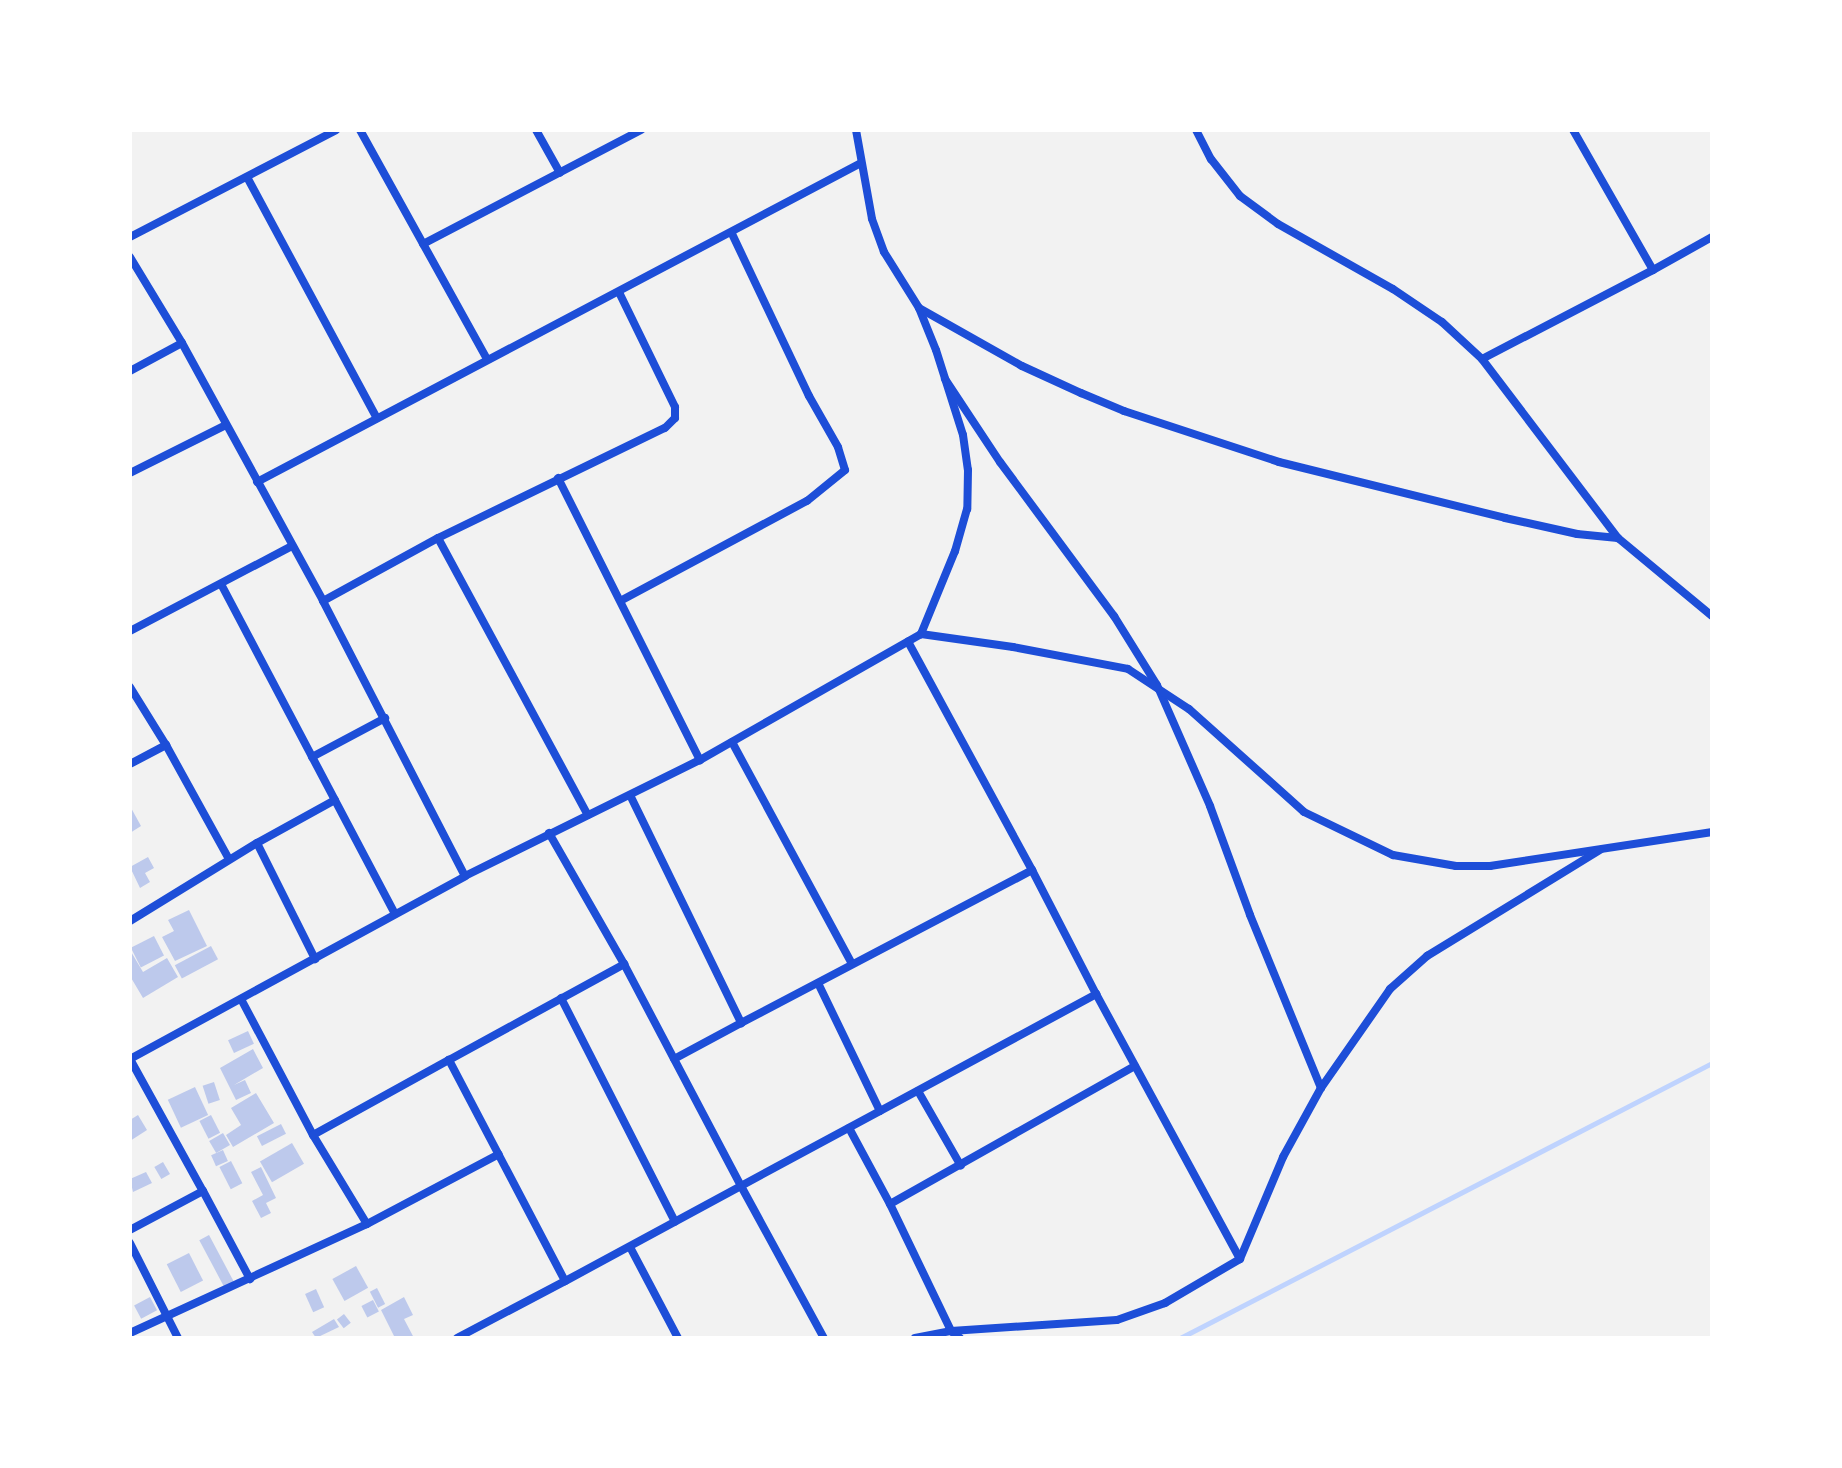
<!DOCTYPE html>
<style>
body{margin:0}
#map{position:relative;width:1842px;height:1468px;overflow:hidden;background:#f2f2f2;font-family:"Sofia Sans Condensed",sans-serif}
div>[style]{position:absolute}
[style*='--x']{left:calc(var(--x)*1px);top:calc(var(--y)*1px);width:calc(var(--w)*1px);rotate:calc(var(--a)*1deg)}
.stream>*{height:5px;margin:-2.5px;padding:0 2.5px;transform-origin:2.5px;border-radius:2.5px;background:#bfd3fe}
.building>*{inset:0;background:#bdc9ec;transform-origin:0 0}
.minor>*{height:8px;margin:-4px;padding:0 4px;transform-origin:4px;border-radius:4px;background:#1d4ed8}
span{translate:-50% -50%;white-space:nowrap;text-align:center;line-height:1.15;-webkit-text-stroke:8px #fff;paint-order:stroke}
.frame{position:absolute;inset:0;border:132px solid #fff;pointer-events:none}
</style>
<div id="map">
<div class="stream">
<div style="--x:1180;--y:1338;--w:599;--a:-27.34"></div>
</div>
<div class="building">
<div style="clip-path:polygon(130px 806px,141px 826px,130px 833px)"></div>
<div style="clip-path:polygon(148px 857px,154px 868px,145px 873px,150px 882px,140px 888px,130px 867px)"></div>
<div style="clip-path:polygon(189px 910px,207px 946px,175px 961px,162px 937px,174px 931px,168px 920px)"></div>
<div style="left:154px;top:936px;width:22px;height:26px;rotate:63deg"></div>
<div style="left:211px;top:946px;width:15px;height:41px;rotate:62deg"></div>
<div style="clip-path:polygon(130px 950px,143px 972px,167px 958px,178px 977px,143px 998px,130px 976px)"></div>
<div style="left:248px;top:1031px;width:14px;height:22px;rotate:65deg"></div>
<div style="clip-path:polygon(253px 1049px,263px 1068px,234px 1085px,245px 1080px,251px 1093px,236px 1100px,220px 1068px)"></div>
<div style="left:214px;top:1082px;width:19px;height:12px;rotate:72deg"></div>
<div style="left:195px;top:1087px;width:31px;height:30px;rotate:65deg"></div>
<div style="clip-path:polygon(256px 1093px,274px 1123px,233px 1147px,226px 1135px,241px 1125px,231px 1108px)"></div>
<div style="clip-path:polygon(138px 1115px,147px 1130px,130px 1141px,130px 1120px)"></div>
<div style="left:211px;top:1115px;width:20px;height:13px;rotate:63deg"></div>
<div style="left:281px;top:1124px;width:11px;height:27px;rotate:63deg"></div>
<div style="left:223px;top:1133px;width:14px;height:16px;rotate:60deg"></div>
<div style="left:292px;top:1143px;width:24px;height:37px;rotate:60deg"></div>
<div style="left:223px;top:1150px;width:12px;height:13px;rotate:66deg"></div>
<div style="left:231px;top:1161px;width:25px;height:13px;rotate:63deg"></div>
<div style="left:163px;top:1162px;width:14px;height:10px;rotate:60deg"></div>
<div style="clip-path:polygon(261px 1167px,276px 1198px,266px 1203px,271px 1213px,261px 1218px,252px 1201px,263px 1195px,251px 1172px)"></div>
<div style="clip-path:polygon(146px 1172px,152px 1183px,133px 1192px,130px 1179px)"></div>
<div style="left:209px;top:1235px;width:53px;height:11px;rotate:62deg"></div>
<div style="left:189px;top:1253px;width:31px;height:25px;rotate:63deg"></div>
<div style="left:356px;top:1266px;width:25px;height:27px;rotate:61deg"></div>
<div style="left:377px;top:1288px;width:18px;height:8px;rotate:63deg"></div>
<div style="left:316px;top:1289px;width:20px;height:12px;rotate:66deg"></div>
<div style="left:150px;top:1297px;width:15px;height:18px;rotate:62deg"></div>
<div style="clip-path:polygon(404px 1297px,413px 1315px,404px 1319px,414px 1338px,395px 1338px,381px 1310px)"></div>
<div style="left:373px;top:1300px;width:13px;height:13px;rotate:63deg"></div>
<div style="left:344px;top:1314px;width:11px;height:9px;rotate:52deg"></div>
<div style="clip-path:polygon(334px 1319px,339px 1327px,316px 1338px,312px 1332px)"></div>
</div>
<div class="minor">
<div style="--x:360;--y:130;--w:262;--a:61"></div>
<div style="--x:536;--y:130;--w:49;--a:60.8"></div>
<div style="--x:856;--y:130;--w:90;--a:79.8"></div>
<div style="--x:872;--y:219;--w:35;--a:70"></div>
<div style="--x:884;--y:252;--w:66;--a:58"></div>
<div style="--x:919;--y:308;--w:45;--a:68"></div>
<div style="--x:936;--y:350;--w:89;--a:72.4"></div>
<div style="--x:963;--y:435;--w:35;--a:82"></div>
<div style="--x:968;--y:470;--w:39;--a:91"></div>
<div style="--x:967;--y:509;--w:44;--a:105.9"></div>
<div style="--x:955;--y:551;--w:90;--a:112.3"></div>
<div style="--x:1196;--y:130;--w:33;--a:63"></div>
<div style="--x:1211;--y:159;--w:47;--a:51.9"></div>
<div style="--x:1240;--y:196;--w:47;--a:36.4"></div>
<div style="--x:1278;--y:224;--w:132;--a:29.5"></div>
<div style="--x:1393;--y:289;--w:59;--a:34"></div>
<div style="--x:1442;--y:322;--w:54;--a:42.8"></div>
<div style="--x:1482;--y:359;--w:225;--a:52.8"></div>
<div style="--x:1618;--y:538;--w:122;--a:39.7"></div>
<div style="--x:247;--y:177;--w:274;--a:61.7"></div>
<div style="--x:130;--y:237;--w:232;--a:-27.4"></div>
<div style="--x:423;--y:244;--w:246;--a:-27.6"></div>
<div style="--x:130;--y:257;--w:100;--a:58.8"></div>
<div style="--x:182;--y:343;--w:294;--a:61.3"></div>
<div style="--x:323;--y:601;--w:309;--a:62.7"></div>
<div style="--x:1653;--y:270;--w:68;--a:-29.2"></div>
<div style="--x:919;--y:308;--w:118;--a:29.4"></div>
<div style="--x:1022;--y:366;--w:65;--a:24.6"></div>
<div style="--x:1081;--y:393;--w:47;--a:22.7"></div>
<div style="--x:1124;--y:411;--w:163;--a:18.2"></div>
<div style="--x:1279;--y:462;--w:233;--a:13.9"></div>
<div style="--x:1505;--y:518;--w:74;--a:12.5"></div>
<div style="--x:1577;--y:534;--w:41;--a:5.6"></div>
<div style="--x:1482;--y:359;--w:193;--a:-27.5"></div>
<div style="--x:1653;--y:270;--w:161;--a:-119.7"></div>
<div style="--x:130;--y:371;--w:59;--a:-28.3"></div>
<div style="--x:945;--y:379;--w:100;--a:56.5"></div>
<div style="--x:1000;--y:462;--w:192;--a:53.5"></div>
<div style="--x:1114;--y:616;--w:81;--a:58.1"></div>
<div style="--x:1157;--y:685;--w:132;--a:66.3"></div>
<div style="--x:1210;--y:806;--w:116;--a:69.8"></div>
<div style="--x:1250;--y:915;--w:187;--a:67.7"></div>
<div style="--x:130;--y:473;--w:107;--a:-26.6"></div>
<div style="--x:558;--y:478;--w:316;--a:63.3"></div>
<div style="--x:257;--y:482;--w:683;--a:-27.84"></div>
<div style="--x:438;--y:538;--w:315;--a:61.6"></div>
<div style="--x:221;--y:584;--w:373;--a:62.2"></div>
<div style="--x:622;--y:600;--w:210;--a:-28.2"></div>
<div style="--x:807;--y:501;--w:49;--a:-39.2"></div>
<div style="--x:845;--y:470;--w:24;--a:-107"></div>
<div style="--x:838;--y:447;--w:59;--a:-119.6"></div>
<div style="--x:809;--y:396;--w:179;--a:-115.4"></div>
<div style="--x:323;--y:601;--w:131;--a:-28.7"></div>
<div style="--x:438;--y:538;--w:252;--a:-25.9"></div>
<div style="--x:665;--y:428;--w:14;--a:-45"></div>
<div style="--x:675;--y:418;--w:11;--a:-90"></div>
<div style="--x:675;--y:407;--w:128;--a:-116"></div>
<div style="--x:130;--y:631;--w:181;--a:-27.7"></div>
<div style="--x:130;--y:687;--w:68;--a:58.2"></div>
<div style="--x:732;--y:742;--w:252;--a:61.6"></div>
<div style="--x:312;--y:757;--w:83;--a:-28.1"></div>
<div style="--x:130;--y:764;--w:41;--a:-27.8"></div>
<div style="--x:166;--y:745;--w:130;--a:61.1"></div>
<div style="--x:630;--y:795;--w:254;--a:64"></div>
<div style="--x:741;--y:1023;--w:76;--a:151.8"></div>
<div style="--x:549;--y:833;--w:151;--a:60.2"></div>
<div style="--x:624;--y:964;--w:251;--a:62.2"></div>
<div style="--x:741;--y:1186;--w:200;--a:151.6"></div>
<div style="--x:565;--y:1281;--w:250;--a:-117.7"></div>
<div style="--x:449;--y:1060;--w:200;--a:-28.7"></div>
<div style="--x:257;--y:843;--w:130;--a:63.4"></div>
<div style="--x:130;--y:921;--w:149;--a:-31.6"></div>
<div style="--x:257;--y:843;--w:89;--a:-28.9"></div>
<div style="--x:818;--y:983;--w:142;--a:64.2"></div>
<div style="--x:880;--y:1111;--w:158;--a:151.7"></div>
<div style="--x:741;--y:1186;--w:173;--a:61.4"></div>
<div style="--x:561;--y:998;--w:251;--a:63"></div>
<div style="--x:241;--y:999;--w:154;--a:62.1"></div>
<div style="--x:313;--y:1135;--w:104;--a:58.8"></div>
<div style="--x:741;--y:1023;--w:329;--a:-27.7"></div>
<div style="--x:1032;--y:870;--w:260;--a:-118.5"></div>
<div style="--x:130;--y:1059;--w:382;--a:-28.6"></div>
<div style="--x:465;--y:876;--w:262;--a:-26.3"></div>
<div style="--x:700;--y:760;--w:254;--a:-29.7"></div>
<div style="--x:921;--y:634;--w:93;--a:8"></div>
<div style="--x:1013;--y:647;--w:117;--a:10.8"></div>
<div style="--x:1128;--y:669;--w:73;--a:33.3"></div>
<div style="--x:1189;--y:709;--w:154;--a:41.8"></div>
<div style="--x:1304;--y:812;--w:99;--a:25.8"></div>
<div style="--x:1393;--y:855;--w:64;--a:9.9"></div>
<div style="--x:1456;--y:866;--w:34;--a:0"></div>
<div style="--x:1490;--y:866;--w:225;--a:-8.7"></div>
<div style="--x:130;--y:1059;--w:151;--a:61.1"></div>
<div style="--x:203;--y:1191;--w:83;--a:151.9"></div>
<div style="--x:918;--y:1091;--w:86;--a:60.2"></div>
<div style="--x:880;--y:1111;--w:246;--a:-28.4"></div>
<div style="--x:1096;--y:994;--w:140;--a:-117.3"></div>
<div style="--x:849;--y:1128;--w:86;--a:61.7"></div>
<div style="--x:890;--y:1204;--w:141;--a:64.3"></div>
<div style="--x:951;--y:1331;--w:11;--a:38"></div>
<div style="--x:313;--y:1135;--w:155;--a:-28.9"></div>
<div style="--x:203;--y:1191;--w:100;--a:61.9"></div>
<div style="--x:890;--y:1204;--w:281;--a:-29.4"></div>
<div style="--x:130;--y:1243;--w:106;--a:63.2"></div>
<div style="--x:630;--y:1247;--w:103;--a:62.2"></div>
<div style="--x:1240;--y:1259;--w:111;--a:-67.1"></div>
<div style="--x:1283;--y:1157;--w:79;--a:-61.2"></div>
<div style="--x:1321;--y:1088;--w:121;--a:-55.1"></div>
<div style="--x:1390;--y:989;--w:50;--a:-41.7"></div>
<div style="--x:1427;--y:956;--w:203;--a:-31.5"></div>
<div style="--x:130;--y:1333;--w:261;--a:-24.7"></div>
<div style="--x:367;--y:1224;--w:149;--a:-27.9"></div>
<div style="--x:457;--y:1338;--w:122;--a:-27.8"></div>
<div style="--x:915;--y:1338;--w:37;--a:-11"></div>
<div style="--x:951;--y:1331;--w:166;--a:-3.8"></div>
<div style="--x:1117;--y:1320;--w:51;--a:-19.5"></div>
<div style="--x:1165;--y:1303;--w:87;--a:-30.4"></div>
<div style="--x:1240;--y:1259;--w:302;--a:-118.5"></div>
</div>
<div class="frame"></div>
</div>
